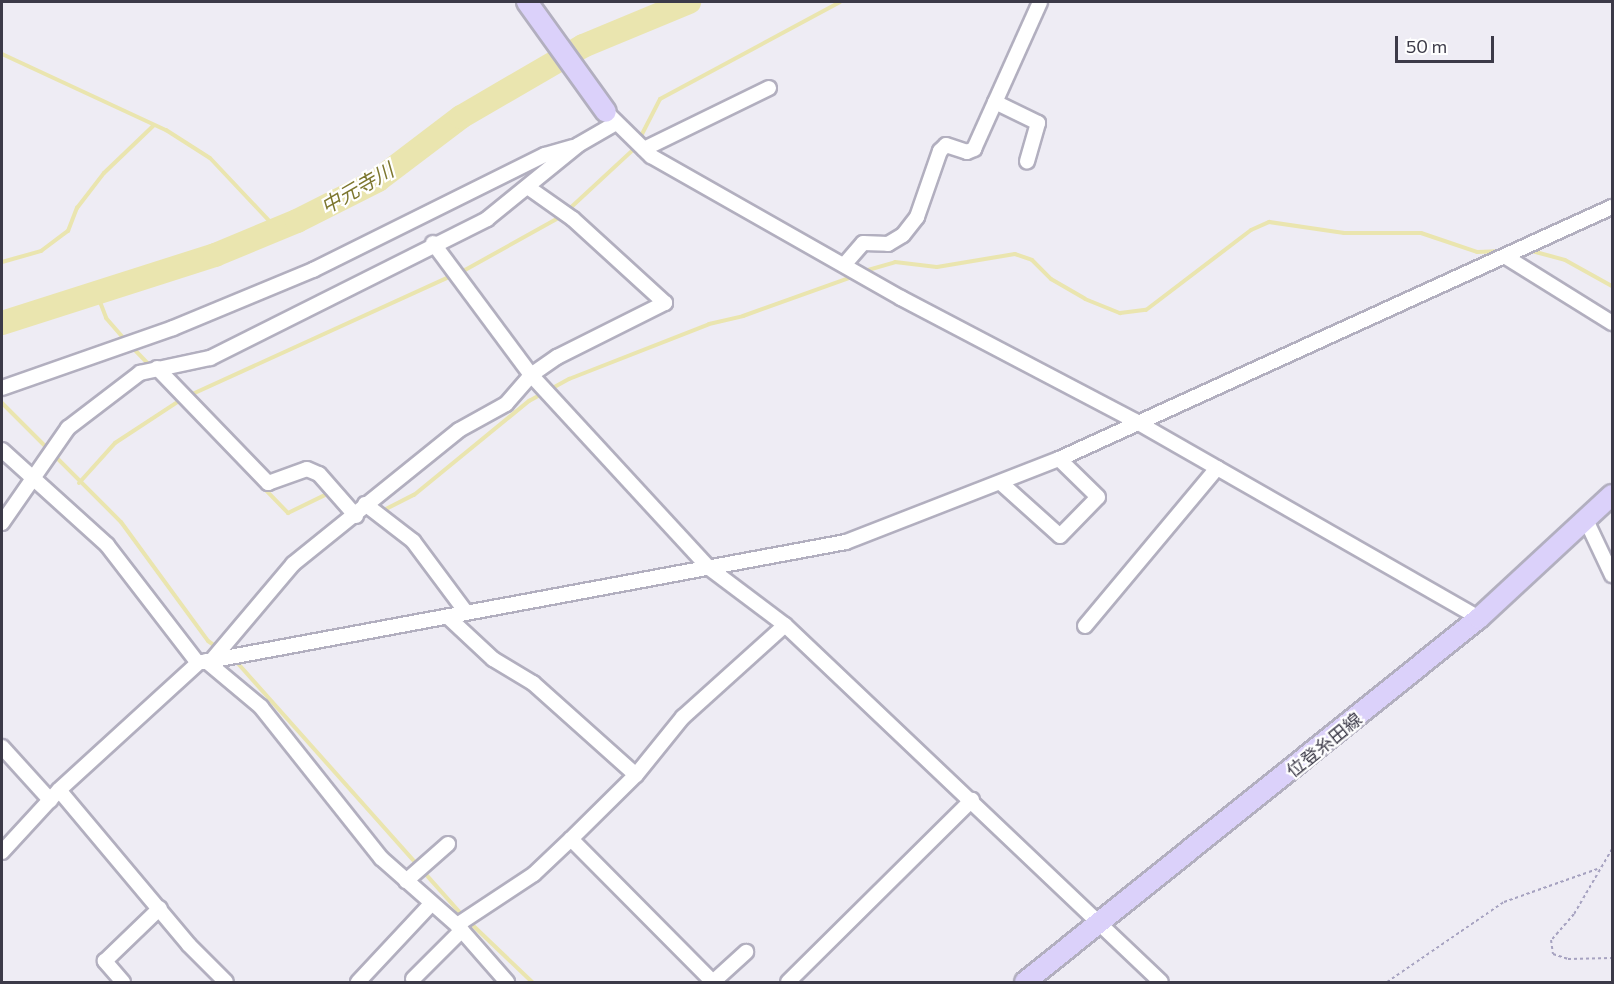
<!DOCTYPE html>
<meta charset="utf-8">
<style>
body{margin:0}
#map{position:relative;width:1614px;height:984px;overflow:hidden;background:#eeecf4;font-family:Commissioner,"Noto Sans JP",sans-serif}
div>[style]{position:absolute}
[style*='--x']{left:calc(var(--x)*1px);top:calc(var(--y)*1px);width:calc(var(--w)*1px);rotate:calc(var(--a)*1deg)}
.stream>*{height:4px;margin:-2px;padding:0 2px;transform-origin:2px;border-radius:2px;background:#eae5af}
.river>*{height:24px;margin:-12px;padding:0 12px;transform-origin:12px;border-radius:12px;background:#eae5af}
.path>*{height:2px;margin-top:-1px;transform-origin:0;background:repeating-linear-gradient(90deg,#a6a2c0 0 3px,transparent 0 6px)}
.roads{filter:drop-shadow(2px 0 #b2afbf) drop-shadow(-2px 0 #b2afbf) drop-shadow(0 2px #b2afbf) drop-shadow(0 -2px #b2afbf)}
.street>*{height:14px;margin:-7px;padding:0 7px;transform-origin:7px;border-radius:7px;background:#fff}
.secondary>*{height:20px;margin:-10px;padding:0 10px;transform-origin:10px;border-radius:10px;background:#dbd1fa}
span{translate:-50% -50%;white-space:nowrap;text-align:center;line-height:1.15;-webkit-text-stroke:4.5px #fff;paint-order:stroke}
.street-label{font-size:18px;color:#3c3a48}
.water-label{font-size:20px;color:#7d772f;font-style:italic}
.frame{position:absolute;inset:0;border:3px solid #3c3a48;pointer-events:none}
.scale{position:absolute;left:1395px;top:36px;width:99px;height:27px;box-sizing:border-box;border:3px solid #3c3a48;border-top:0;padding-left:8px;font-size:18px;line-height:21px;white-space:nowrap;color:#3c3a48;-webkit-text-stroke:4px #fff;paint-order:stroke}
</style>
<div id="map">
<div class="stream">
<div style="--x:2;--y:54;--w:181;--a:24.9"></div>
<div style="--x:166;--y:130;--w:52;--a:32.5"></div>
<div style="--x:210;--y:158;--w:98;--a:46.7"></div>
<div style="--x:639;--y:140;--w:46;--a:-62.9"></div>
<div style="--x:660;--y:99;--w:204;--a:-28.3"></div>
<div style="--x:567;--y:211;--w:94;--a:-42.8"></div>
<div style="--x:1528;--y:250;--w:38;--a:15"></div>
<div style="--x:1565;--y:260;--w:54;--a:29"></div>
<div style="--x:2;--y:262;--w:41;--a:-15.8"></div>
<div style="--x:41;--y:251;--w:34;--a:-37"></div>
<div style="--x:68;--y:231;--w:25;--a:-69"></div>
<div style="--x:77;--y:208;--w:44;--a:-52.4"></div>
<div style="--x:104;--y:173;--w:68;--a:-43.8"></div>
<div style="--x:861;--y:272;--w:35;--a:-16"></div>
<div style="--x:895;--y:262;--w:42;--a:6.8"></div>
<div style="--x:937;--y:267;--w:79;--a:-9.5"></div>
<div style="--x:1015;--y:254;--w:18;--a:19"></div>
<div style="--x:1032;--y:260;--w:27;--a:45"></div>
<div style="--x:1051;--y:279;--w:39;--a:30"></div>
<div style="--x:1085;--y:299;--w:38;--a:22"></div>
<div style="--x:1120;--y:313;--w:26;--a:-7"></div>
<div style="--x:1146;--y:310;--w:132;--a:-37.3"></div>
<div style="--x:1251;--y:230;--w:20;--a:-24"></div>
<div style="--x:1269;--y:222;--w:76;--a:8.3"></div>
<div style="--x:1344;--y:233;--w:77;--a:0"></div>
<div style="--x:1421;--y:233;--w:59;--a:18.7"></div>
<div style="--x:1477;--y:252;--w:26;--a:-2"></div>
<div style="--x:97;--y:294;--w:26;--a:69"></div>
<div style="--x:106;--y:318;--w:30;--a:49"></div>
<div style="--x:131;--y:346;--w:29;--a:46"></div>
<div style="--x:188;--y:396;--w:304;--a:-24.5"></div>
<div style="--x:465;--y:270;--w:111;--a:-29.1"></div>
<div style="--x:2;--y:403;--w:168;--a:45"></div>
<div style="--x:121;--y:522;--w:147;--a:53.8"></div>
<div style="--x:208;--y:641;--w:12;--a:35"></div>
<div style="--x:254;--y:478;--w:49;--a:45.8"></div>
<div style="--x:288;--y:513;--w:46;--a:-26"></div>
<div style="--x:79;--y:483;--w:54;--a:-48"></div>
<div style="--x:115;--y:443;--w:80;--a:-33.3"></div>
<div style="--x:382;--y:511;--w:36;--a:-27"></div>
<div style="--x:414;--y:495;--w:149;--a:-39.3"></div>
<div style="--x:529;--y:401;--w:46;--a:-28.8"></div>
<div style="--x:569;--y:379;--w:150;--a:-21.4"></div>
<div style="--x:709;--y:324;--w:35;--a:-13"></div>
<div style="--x:743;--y:316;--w:119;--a:-19.7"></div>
<div style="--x:234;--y:659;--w:343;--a:48.3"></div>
<div style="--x:462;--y:915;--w:97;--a:43.7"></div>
</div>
<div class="river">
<div style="--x:2;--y:323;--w:224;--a:-17.7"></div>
<div style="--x:215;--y:255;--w:89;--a:-22.5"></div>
<div style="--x:297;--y:221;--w:91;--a:-26.8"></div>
<div style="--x:378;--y:180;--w:104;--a:-37.2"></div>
<div style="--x:461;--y:117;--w:141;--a:-30.2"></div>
<div style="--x:583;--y:46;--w:115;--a:-22.5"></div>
</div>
<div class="path">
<div style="--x:1612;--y:849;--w:75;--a:120.3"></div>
<div style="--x:1574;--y:914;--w:35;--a:131"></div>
<div style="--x:1551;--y:940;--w:14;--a:82"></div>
<div style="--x:1553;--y:954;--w:16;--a:18"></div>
<div style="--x:1568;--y:959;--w:44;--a:-1.3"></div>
<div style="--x:1387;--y:982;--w:142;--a:-34.4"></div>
<div style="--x:1504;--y:902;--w:99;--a:-19.5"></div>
</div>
<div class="roads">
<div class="street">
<div style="--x:995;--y:102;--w:48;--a:26"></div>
<div style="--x:1038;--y:123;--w:40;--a:106"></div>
<div style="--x:606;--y:112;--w:63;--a:44.4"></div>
<div style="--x:651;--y:156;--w:288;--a:29.6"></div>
<div style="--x:901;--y:298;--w:264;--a:27.7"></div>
<div style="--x:1135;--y:421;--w:396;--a:29.8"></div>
<div style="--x:644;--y:149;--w:139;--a:-26"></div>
<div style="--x:433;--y:243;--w:164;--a:53.4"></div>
<div style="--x:531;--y:375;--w:261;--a:47.3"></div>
<div style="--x:708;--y:567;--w:96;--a:37"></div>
<div style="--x:785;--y:625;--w:518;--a:43.52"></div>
<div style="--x:1506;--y:257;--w:125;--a:31.9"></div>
<div style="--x:844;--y:265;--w:29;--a:-49"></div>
<div style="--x:863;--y:243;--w:25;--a:2"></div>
<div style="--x:888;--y:244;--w:17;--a:-31"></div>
<div style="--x:903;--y:235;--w:23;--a:-52"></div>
<div style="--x:917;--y:217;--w:70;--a:-70.8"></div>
<div style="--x:940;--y:151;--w:8;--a:-45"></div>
<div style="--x:946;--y:145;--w:22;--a:18"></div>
<div style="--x:967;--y:152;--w:8;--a:-23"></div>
<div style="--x:974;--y:149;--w:161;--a:-65.8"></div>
<div style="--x:157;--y:368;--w:160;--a:46"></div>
<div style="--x:268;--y:483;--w:41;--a:-19.7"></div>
<div style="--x:307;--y:469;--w:13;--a:23"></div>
<div style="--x:319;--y:474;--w:56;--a:48.6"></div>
<div style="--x:2;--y:388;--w:181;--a:-19.3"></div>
<div style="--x:173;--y:328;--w:152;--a:-22.5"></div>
<div style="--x:313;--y:270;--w:259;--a:-26.4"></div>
<div style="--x:545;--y:155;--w:29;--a:-16"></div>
<div style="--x:2;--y:450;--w:142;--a:42.1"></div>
<div style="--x:107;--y:545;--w:149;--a:52.4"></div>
<div style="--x:1001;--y:483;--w:79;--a:41.9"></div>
<div style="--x:1060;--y:536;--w:54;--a:-45.7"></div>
<div style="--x:1098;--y:497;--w:54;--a:-135.7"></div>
<div style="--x:365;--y:504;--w:61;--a:37.6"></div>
<div style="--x:413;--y:541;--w:89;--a:53.3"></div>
<div style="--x:1586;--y:520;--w:61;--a:64.7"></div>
<div style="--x:2;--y:523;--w:116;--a:-55.2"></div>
<div style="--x:68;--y:428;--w:91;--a:-37.4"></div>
<div style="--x:140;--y:373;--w:72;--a:-12.1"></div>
<div style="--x:210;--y:358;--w:310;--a:-26.6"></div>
<div style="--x:487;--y:219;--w:117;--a:-39.1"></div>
<div style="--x:578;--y:145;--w:44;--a:-30.1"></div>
<div style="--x:449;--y:618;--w:60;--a:43"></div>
<div style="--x:493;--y:659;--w:47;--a:31"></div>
<div style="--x:533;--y:683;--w:138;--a:41.8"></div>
<div style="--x:1085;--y:626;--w:206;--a:-50.1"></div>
<div style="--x:212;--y:660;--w:126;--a:-49.8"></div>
<div style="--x:293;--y:564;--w:213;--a:-38.9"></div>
<div style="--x:459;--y:430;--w:54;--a:-29"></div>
<div style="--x:506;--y:404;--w:38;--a:-49"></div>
<div style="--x:531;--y:375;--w:32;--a:-35"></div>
<div style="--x:557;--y:357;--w:121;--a:-26.6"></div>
<div style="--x:665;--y:303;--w:125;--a:-137.6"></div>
<div style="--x:573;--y:219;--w:54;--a:-144.8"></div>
<div style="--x:206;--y:661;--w:72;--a:39.9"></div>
<div style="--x:261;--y:707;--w:193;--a:51.5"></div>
<div style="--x:381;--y:858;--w:101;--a:41.4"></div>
<div style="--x:457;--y:925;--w:76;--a:48.7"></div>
<div style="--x:2;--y:747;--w:72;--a:47.8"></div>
<div style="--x:59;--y:790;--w:202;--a:50"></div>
<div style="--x:189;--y:945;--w:52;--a:45"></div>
<div style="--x:571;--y:839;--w:91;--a:-44.6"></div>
<div style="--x:636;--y:775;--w:75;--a:-51"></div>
<div style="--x:683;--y:717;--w:137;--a:-42"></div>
<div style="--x:2;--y:852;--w:84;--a:-47.4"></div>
<div style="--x:59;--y:790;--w:188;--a:-42.4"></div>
<div style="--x:198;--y:663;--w:659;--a:-10.58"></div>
<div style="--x:846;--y:542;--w:229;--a:-21.3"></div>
<div style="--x:1059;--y:459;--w:608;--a:-24.5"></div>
<div style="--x:406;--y:881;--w:56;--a:-41.4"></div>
<div style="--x:457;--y:925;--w:92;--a:-33.5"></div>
<div style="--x:534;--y:874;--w:51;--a:-43.4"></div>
<div style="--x:571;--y:839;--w:202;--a:45.2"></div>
<div style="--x:413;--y:979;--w:69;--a:-45"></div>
<div style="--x:123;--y:982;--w:28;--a:-131"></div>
<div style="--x:105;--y:961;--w:76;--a:-43.9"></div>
<div style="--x:358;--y:982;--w:107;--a:-46.9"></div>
<div style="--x:713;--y:982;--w:45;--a:-42.3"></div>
<div style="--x:788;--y:982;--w:259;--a:-44.7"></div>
</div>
<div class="secondary">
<div style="--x:527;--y:2;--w:135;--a:54.3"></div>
<div style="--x:1025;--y:982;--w:582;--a:-38.72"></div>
<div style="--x:1479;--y:618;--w:181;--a:-42.8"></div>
</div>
</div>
<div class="street-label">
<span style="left:1324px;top:745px;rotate:-39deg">位登糸田線</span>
</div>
<div class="water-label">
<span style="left:357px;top:188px;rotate:-30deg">中元寺川</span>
</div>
<div class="frame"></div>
<div class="scale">50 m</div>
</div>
